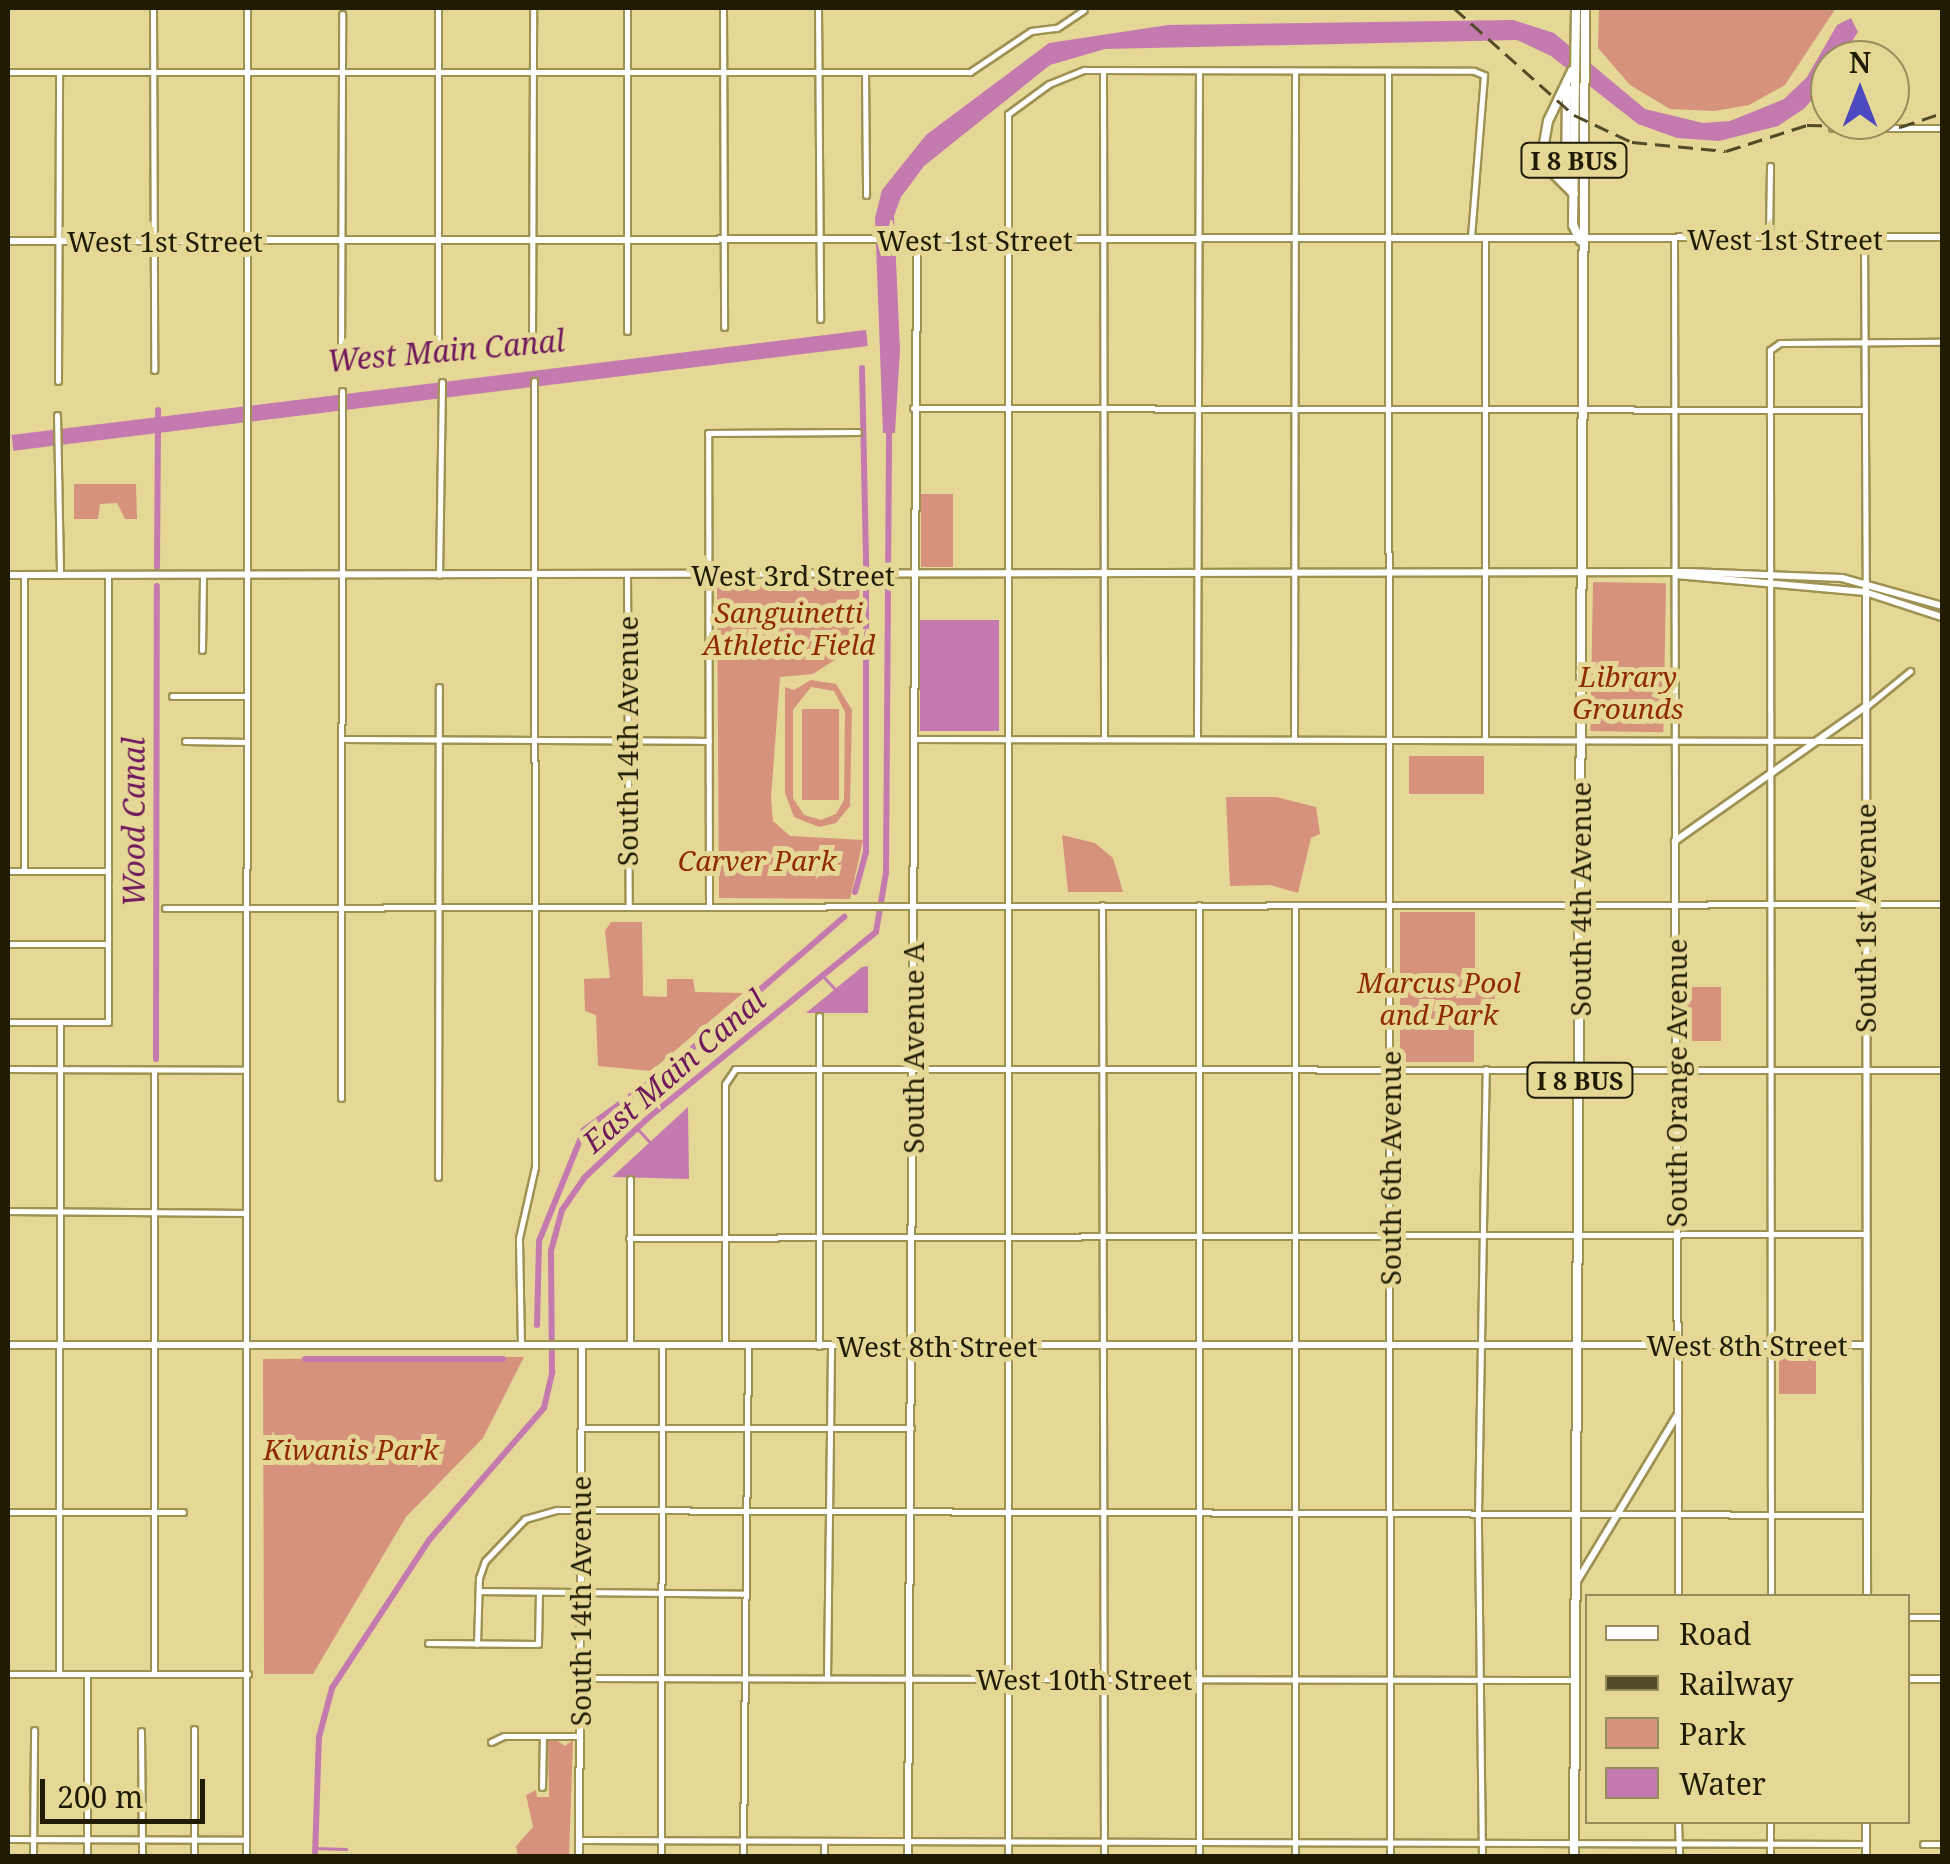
<!DOCTYPE html>
<style>
body{margin:0}
#map{position:relative;width:1950px;height:1864px;overflow:hidden;background:#e5d896;font-family:"Noto Serif",serif}
div>[style]{position:absolute}
[style*='--x']{left:calc(var(--x)*1px);top:calc(var(--y)*1px);width:calc(var(--w)*1px);rotate:calc(var(--a)*1deg)}
.green>*{inset:0;background:#d6927c;transform-origin:0 0}
.water>*{inset:0;background:#c47aaf;transform-origin:0 0}
.stream>*{height:2.5px;margin:-1.25px;padding:0 1.25px;transform-origin:1.25px;border-radius:1.25px;background:#c47aaf}
.canal>*{height:6px;margin:-3px;padding:0 3px;transform-origin:3px;border-radius:3px;background:#c47aaf}
.roads{filter:drop-shadow(2px 0 #9e9252) drop-shadow(-2px 0 #9e9252) drop-shadow(0 2px #9e9252) drop-shadow(0 -2px #9e9252)}
.street>*{height:5px;margin:-2.5px;padding:0 2.5px;transform-origin:2.5px;border-radius:2.5px;background:#fff}
.secondary>*{height:6px;margin:-3px;padding:0 3px;transform-origin:3px;border-radius:3px;background:#fff}
.primary>*{height:8px;margin:-4px;padding:0 4px;transform-origin:4px;border-radius:4px;background:#fff}
.rail>*{height:2.5px;margin-top:-1.25px;transform-origin:0;background:repeating-linear-gradient(90deg,#534b28 0 15px,transparent 0 23px)}
span{translate:-50% -50%;white-space:nowrap;text-align:center;line-height:1.15;-webkit-text-stroke:10px #e5d896;paint-order:stroke}
.shield-label span{padding:2px 8px;background:#e5d896;border:2px solid;border-radius:8px;-webkit-text-stroke-width:0}
.shield-label{font-size:25px;color:#201b02;font-weight:700}
.street-label{font-size:28px;color:#201b02}
.park-label{font-size:28px;color:#902b00;font-style:italic}
.water-label{font-size:30px;color:#70185d;font-style:italic}
.frame{position:absolute;inset:0;border:10px solid #201b02;pointer-events:none}
.legend{position:absolute;left:1585px;top:1594px;width:325px;height:230px;box-sizing:border-box;background:#e5d896;border:2px solid #968c5b;margin:0;padding:12px 18px;list-style:none;font-size:30px;color:#201b02}
.legend li{display:flex;align-items:center;gap:20px;height:50px}
.legend b{width:50px;border:2px solid #968c5b}
.north{position:absolute;left:1810px;top:40px;width:100px;height:100px;box-sizing:border-box;background:#e5d896;border:2px solid #968c5b;border-radius:50%;rotate:0deg;font-size:28px;font-weight:700;line-height:40px;text-align:center;color:#201b02}
.north::after{content:'';display:block;margin:auto;width:35px;height:45px;background:#4c49bf;clip-path:polygon(50% 0,100% 100%,50% 72%,0 100%)}
.scale{position:absolute;left:40px;top:1779px;width:165px;height:45px;box-sizing:border-box;border:5px solid #201b02;border-top:0;padding-left:12px;font-size:30px;line-height:35px;white-space:nowrap;color:#201b02;-webkit-text-stroke:8px #e5d896;paint-order:stroke}
</style>
<div id="map">
<div class="green">
<div style="clip-path:polygon(1599px 8px,1836px 8px,1785px 85px,1749px 105px,1714px 111px,1670px 109px,1630px 85px,1598px 48px)"></div>
<div style="clip-path:polygon(74px 484px,136px 484px,137px 519px,125px 519px,117px 503px,100px 504px,98px 519px,74px 519px)"></div>
<div style="left:921px;top:494px;width:32px;height:73px"></div>
<div style="clip-path:polygon(861px 580px,856px 625px,841px 656px,813px 674px,780px 677px,771px 798px,773px 821px,790px 836px,863px 840px,850px 899px,719px 898px,717px 583px)"></div>
<div style="left:1593px;top:582px;width:73px;height:149px;rotate:1deg"></div>
<div style="clip-path:polygon(evenodd,811px 680px,836px 684px,852px 710px,850px 806px,836px 823px,819px 827px,794px 817px,785px 793px,785px 687px,794px 690px,811px 680px,811px 687px,834px 691px,845px 712px,844px 800px,836px 814px,821px 820px,804px 815px,793px 798px,793px 710px,811px 687px)"></div>
<div style="left:802px;top:709px;width:37px;height:91px"></div>
<div style="left:1409px;top:756px;width:75px;height:38px"></div>
<div style="clip-path:polygon(1226px 797px,1276px 797px,1316px 807px,1320px 834px,1311px 838px,1298px 893px,1270px 885px,1230px 886px)"></div>
<div style="clip-path:polygon(1062px 835px,1095px 843px,1113px 858px,1123px 892px,1068px 892px)"></div>
<div style="clip-path:polygon(1400px 912px,1475px 912px,1475px 982px,1495px 983px,1495px 1017px,1474px 1018px,1474px 1062px,1400px 1062px)"></div>
<div style="clip-path:polygon(611px 922px,642px 922px,643px 996px,667px 997px,667px 979px,693px 979px,695px 992px,743px 993px,651px 1071px,598px 1066px,596px 1015px,585px 1011px,584px 979px,610px 978px,605px 931px)"></div>
<div style="left:1686px;top:987px;width:35px;height:54px"></div>
<div style="left:1779px;top:1351px;width:37px;height:43px"></div>
<div style="clip-path:polygon(524px 1357px,483px 1438px,406px 1517px,313px 1674px,264px 1674px,263px 1359px)"></div>
<div style="clip-path:polygon(555px 1739px,565px 1746px,573px 1740px,569px 1856px,518px 1856px,516px 1846px,533px 1827px,526px 1795px,536px 1790px,537px 1797px,549px 1797px,548px 1740px)"></div>
</div>
<div class="water">
<div style="clip-path:polygon(1851px 18px,1858px 32px,1840px 60px,1830px 60px,1830px 77px,1805px 108px,1778px 126px,1719px 141px,1677px 138px,1638px 124px,1551px 56px,1517px 40px,1105px 49px,1050px 65px,924px 166px,901px 197px,894px 216px,900px 350px,895px 433px,883px 433px,875px 218px,882px 190px,926px 135px,1049px 43px,1168px 25px,1513px 20px,1554px 33px,1645px 109px,1703px 123px,1730px 121px,1784px 99px,1807px 77px,1837px 25px)"></div>
<div style="left:866px;top:330px;width:16px;height:861px;rotate:83deg"></div>
<div style="left:920px;top:620px;width:79px;height:111px"></div>
<div style="clip-path:polygon(868px 966px,868px 1013px,806px 1013px,862px 967px)"></div>
<div style="clip-path:polygon(688px 1107px,689px 1179px,612px 1177px)"></div>
</div>
<div class="stream">
<div style="--x:825;--y:978;--w:16;--a:47"></div>
<div style="--x:637;--y:1128;--w:19;--a:47"></div>
<div style="--x:315;--y:1848;--w:31;--a:2"></div>
</div>
<div class="canal">
<div style="--x:862;--y:368;--w:198;--a:88.8"></div>
<div style="--x:157;--y:567;--w:157;--a:-89.6"></div>
<div style="--x:855;--y:892;--w:41;--a:-74.6"></div>
<div style="--x:866;--y:852;--w:271;--a:-90"></div>
<div style="--x:156;--y:1059;--w:473;--a:-89.9"></div>
<div style="--x:537;--y:1325;--w:84;--a:-88.6"></div>
<div style="--x:539;--y:1241;--w:120;--a:-67.9"></div>
<div style="--x:584;--y:1130;--w:109;--a:-36"></div>
<div style="--x:672;--y:1066;--w:228;--a:-40.9"></div>
<div style="--x:305;--y:1359;--w:198;--a:0"></div>
<div style="--x:315;--y:1856;--w:119;--a:-88.1"></div>
<div style="--x:319;--y:1737;--w:51;--a:-75.1"></div>
<div style="--x:332;--y:1688;--w:178;--a:-56.7"></div>
<div style="--x:430;--y:1539;--w:174;--a:-49"></div>
<div style="--x:544;--y:1408;--w:37;--a:-77"></div>
<div style="--x:552;--y:1372;--w:121;--a:-90.5"></div>
<div style="--x:551;--y:1251;--w:42;--a:-75"></div>
<div style="--x:562;--y:1210;--w:39;--a:-55"></div>
<div style="--x:584;--y:1178;--w:88;--a:-43.2"></div>
<div style="--x:648;--y:1118;--w:294;--a:-39.2"></div>
<div style="--x:876;--y:932;--w:60;--a:-80.4"></div>
<div style="--x:886;--y:873;--w:445;--a:-89.6"></div>
</div>
<div class="roads">
<div class="street">
<div style="--x:153;--y:8;--w:362;--a:89.8"></div>
<div style="--x:438;--y:8;--w:341;--a:90"></div>
<div style="--x:723;--y:8;--w:319;--a:89.8"></div>
<div style="--x:818;--y:8;--w:311;--a:89.6"></div>
<div style="--x:1103;--y:70;--w:669;--a:89.91"></div>
<div style="--x:8;--y:72;--w:962;--a:0"></div>
<div style="--x:970;--y:72;--w:73;--a:-33.9"></div>
<div style="--x:1031;--y:31;--w:26;--a:-7"></div>
<div style="--x:1057;--y:28;--w:32;--a:-34"></div>
<div style="--x:865;--y:72;--w:123;--a:89.5"></div>
<div style="--x:1388;--y:72;--w:1784;--a:89.94"></div>
<div style="--x:1832;--y:128;--w:110;--a:0"></div>
<div style="--x:1769;--y:238;--w:72;--a:-89.2"></div>
<div style="--x:1485;--y:240;--w:499;--a:90"></div>
<div style="--x:1674;--y:240;--w:601;--a:89.9"></div>
<div style="--x:1864;--y:240;--w:342;--a:89.7"></div>
<div style="--x:627;--y:331;--w:323;--a:-90"></div>
<div style="--x:532;--y:341;--w:333;--a:-89.8"></div>
<div style="--x:341;--y:358;--w:344;--a:-89.8"></div>
<div style="--x:58;--y:381;--w:309;--a:-89.8"></div>
<div style="--x:913;--y:408;--w:952;--a:0.12"></div>
<div style="--x:57;--y:415;--w:160;--a:88.9"></div>
<div style="--x:24;--y:575;--w:296;--a:90"></div>
<div style="--x:439;--y:575;--w:193;--a:-89.1"></div>
<div style="--x:627;--y:575;--w:331;--a:89.7"></div>
<div style="--x:202;--y:650;--w:75;--a:-89.2"></div>
<div style="--x:172;--y:696;--w:75;--a:0"></div>
<div style="--x:1866;--y:707;--w:57;--a:-39.3"></div>
<div style="--x:1197;--y:737;--w:666;--a:-89.83"></div>
<div style="--x:345;--y:739;--w:364;--a:0.3"></div>
<div style="--x:913;--y:739;--w:952;--a:0.12"></div>
<div style="--x:1294;--y:739;--w:667;--a:-89.91"></div>
<div style="--x:185;--y:741;--w:62;--a:0.9"></div>
<div style="--x:8;--y:871;--w:100;--a:0"></div>
<div style="--x:1102;--y:905;--w:951;--a:89.88"></div>
<div style="--x:1199;--y:905;--w:951;--a:90"></div>
<div style="--x:1295;--y:905;--w:951;--a:90"></div>
<div style="--x:709;--y:906;--w:473;--a:-90.1"></div>
<div style="--x:708;--y:433;--w:150;--a:-0.4"></div>
<div style="--x:165;--y:908;--w:1777;--a:-0.13"></div>
<div style="--x:8;--y:944;--w:100;--a:0"></div>
<div style="--x:8;--y:1022;--w:100;--a:0"></div>
<div style="--x:108;--y:1022;--w:447;--a:-90"></div>
<div style="--x:8;--y:1069;--w:237;--a:0.2"></div>
<div style="--x:154;--y:1070;--w:604;--a:90"></div>
<div style="--x:341;--y:1098;--w:707;--a:-89.92"></div>
<div style="--x:438;--y:1177;--w:490;--a:-89.9"></div>
<div style="--x:8;--y:1211;--w:238;--a:0.5"></div>
<div style="--x:629;--y:1238;--w:1236;--a:-0.19"></div>
<div style="--x:521;--y:1345;--w:107;--a:-91.1"></div>
<div style="--x:519;--y:1238;--w:73;--a:-77.3"></div>
<div style="--x:535;--y:1167;--w:786;--a:-90.07"></div>
<div style="--x:630;--y:1345;--w:166;--a:-90"></div>
<div style="--x:725;--y:1345;--w:261;--a:-90"></div>
<div style="--x:725;--y:1084;--w:18;--a:-56"></div>
<div style="--x:735;--y:1069;--w:1207;--a:0.05"></div>
<div style="--x:819;--y:1346;--w:330;--a:-90"></div>
<div style="--x:1678;--y:1417;--w:179;--a:90"></div>
<div style="--x:581;--y:1428;--w:330;--a:0"></div>
<div style="--x:8;--y:1512;--w:175;--a:0"></div>
<div style="--x:479;--y:1591;--w:267;--a:0.6"></div>
<div style="--x:1771;--y:1596;--w:1246;--a:-90.05"></div>
<div style="--x:1770;--y:350;--w:12;--a:-35"></div>
<div style="--x:1780;--y:343;--w:162;--a:-0.4"></div>
<div style="--x:1908;--y:1617;--w:34;--a:0"></div>
<div style="--x:428;--y:1643;--w:110;--a:0.5"></div>
<div style="--x:538;--y:1644;--w:52;--a:-88.9"></div>
<div style="--x:477;--y:1644;--w:66;--a:-88.3"></div>
<div style="--x:479;--y:1578;--w:18;--a:-71"></div>
<div style="--x:485;--y:1561;--w:58;--a:-46.4"></div>
<div style="--x:525;--y:1519;--w:33;--a:-16"></div>
<div style="--x:557;--y:1510;--w:1308;--a:0.22"></div>
<div style="--x:8;--y:1674;--w:240;--a:0"></div>
<div style="--x:59;--y:1674;--w:652;--a:-89.91"></div>
<div style="--x:87;--y:1674;--w:182;--a:90"></div>
<div style="--x:580;--y:1678;--w:994;--a:0.12"></div>
<div style="--x:827;--y:1678;--w:332;--a:-89.3"></div>
<div style="--x:194;--y:1729;--w:127;--a:90"></div>
<div style="--x:141;--y:1731;--w:125;--a:89.5"></div>
<div style="--x:491;--y:1742;--w:14;--a:-25"></div>
<div style="--x:504;--y:1736;--w:75;--a:0"></div>
<div style="--x:542;--y:1787;--w:51;--a:-88.9"></div>
<div style="--x:1678;--y:1822;--w:34;--a:88"></div>
<div style="--x:1770;--y:1822;--w:34;--a:90"></div>
<div style="--x:8;--y:1839;--w:238;--a:0.2"></div>
<div style="--x:579;--y:1840;--w:1287;--a:0.18"></div>
<div style="--x:824;--y:1841;--w:15;--a:90"></div>
<div style="--x:1923;--y:1844;--w:19;--a:0"></div>
<div style="--x:33;--y:1856;--w:126;--a:-89.5"></div>
<div style="--x:246;--y:1856;--w:1848;--a:-89.97"></div>
<div style="--x:661;--y:1856;--w:511;--a:-89.89"></div>
<div style="--x:743;--y:1856;--w:510;--a:-89.44"></div>
<div style="--x:1008;--y:1856;--w:1742;--a:-90"></div>
<div style="--x:1008;--y:114;--w:51;--a:-36.2"></div>
<div style="--x:1049;--y:84;--w:38;--a:-22"></div>
<div style="--x:1084;--y:70;--w:390;--a:0.1"></div>
<div style="--x:1474;--y:71;--w:11;--a:22"></div>
<div style="--x:1484;--y:75;--w:163;--a:94.6"></div>
<div style="--x:1482;--y:1856;--w:342;--a:-90.7"></div>
<div style="--x:1478;--y:1514;--w:445;--a:-89"></div>
</div>
<div class="secondary">
<div style="--x:8;--y:241;--w:1934;--a:-0.12"></div>
<div style="--x:8;--y:575;--w:1680;--a:-0.1"></div>
<div style="--x:1688;--y:572;--w:154;--a:2.2"></div>
<div style="--x:1842;--y:578;--w:104;--a:15.6"></div>
<div style="--x:1676;--y:575;--w:190;--a:5.1"></div>
<div style="--x:1865;--y:592;--w:81;--a:18"></div>
<div style="--x:1866;--y:582;--w:1014;--a:89.94"></div>
<div style="--x:8;--y:1345;--w:1858;--a:0"></div>
<div style="--x:1576;--y:1583;--w:197;--a:-58.9"></div>
<div style="--x:1678;--y:1414;--w:573;--a:-90.3"></div>
<div style="--x:1675;--y:841;--w:232;--a:-35.2"></div>
<div style="--x:1908;--y:1679;--w:34;--a:0"></div>
<div style="--x:1866;--y:1822;--w:34;--a:90"></div>
<div style="--x:579;--y:1856;--w:511;--a:-89.66"></div>
<div style="--x:908;--y:1856;--w:1616;--a:-89.68"></div>
</div>
<div class="primary">
<div style="--x:1576;--y:8;--w:217;--a:90.8"></div>
<div style="--x:1573;--y:225;--w:17;--a:65"></div>
<div style="--x:1572;--y:71;--w:55;--a:115.6"></div>
<div style="--x:1548;--y:121;--w:23;--a:100"></div>
<div style="--x:1544;--y:144;--w:23;--a:83"></div>
<div style="--x:1547;--y:167;--w:38;--a:45"></div>
<div style="--x:1566;--y:185;--w:97;--a:-89.4"></div>
<div style="--x:1574;--y:1856;--w:1848;--a:-89.66"></div>
</div>
</div>
<div class="rail">
<div style="--x:1454;--y:8;--w:161;--a:41.7"></div>
<div style="--x:1574;--y:115;--w:64;--a:25"></div>
<div style="--x:1632;--y:142;--w:94;--a:5.5"></div>
<div style="--x:1726;--y:151;--w:85;--a:-17.8"></div>
<div style="--x:1807;--y:125;--w:93;--a:1.2"></div>
<div style="--x:1900;--y:127;--w:44;--a:-18.4"></div>
</div>
<div class="shield-label">
<span style="left:1574px;top:160px">I 8 BUS</span>
<span style="left:1580px;top:1080px">I 8 BUS</span>
</div>
<div class="street-label">
<span style="left:1785px;top:239px">West 1st Street</span>
<span style="left:975px;top:240px">West 1st Street</span>
<span style="left:165px;top:241px">West 1st Street</span>
<span style="left:793px;top:575px">West 3rd Street</span>
<span style="left:627px;top:741px;rotate:-90deg">South 14th Avenue</span>
<span style="left:1580px;top:899px;rotate:-90deg">South 4th Avenue</span>
<span style="left:1865px;top:918px;rotate:-90deg">South 1st Avenue</span>
<span style="left:913px;top:1048px;rotate:-90deg">South Avenue A</span>
<span style="left:1676px;top:1083px;rotate:-90deg">South Orange Avenue</span>
<span style="left:1390px;top:1168px;rotate:-90deg">South 6th Avenue</span>
<span style="left:1747px;top:1345px">West 8th Street</span>
<span style="left:937px;top:1346px">West 8th Street</span>
<span style="left:580px;top:1601px;rotate:-90deg">South 14th Avenue</span>
<span style="left:1084px;top:1679px">West 10th Street</span>
</div>
<div class="park-label">
<span style="left:789px;top:628px">Sanguinetti<br>Athletic Field</span>
<span style="left:1628px;top:692px">Library<br>Grounds</span>
<span style="left:757px;top:860px">Carver Park</span>
<span style="left:1439px;top:998px">Marcus Pool<br>and Park</span>
<span style="left:351px;top:1449px">Kiwanis Park</span>
</div>
<div class="water-label">
<span style="left:446px;top:351px;rotate:-5deg">West Main Canal</span>
<span style="left:134px;top:822px;rotate:-90deg">Wood Canal</span>
<span style="left:674px;top:1071px;rotate:-41deg">East Main Canal</span>
</div>
<div class="frame"></div>
<ul class="legend">
<li><b style="height:12px;background:#fff"></b>Road</li>
<li><b style="height:12px;background:#534b28"></b>Railway</li>
<li><b style="height:28px;background:#d6927c"></b>Park</li>
<li><b style="height:28px;background:#c47aaf"></b>Water</li>
</ul>
<div class="north">N</div>
<div class="scale">200 m</div>
</div>
